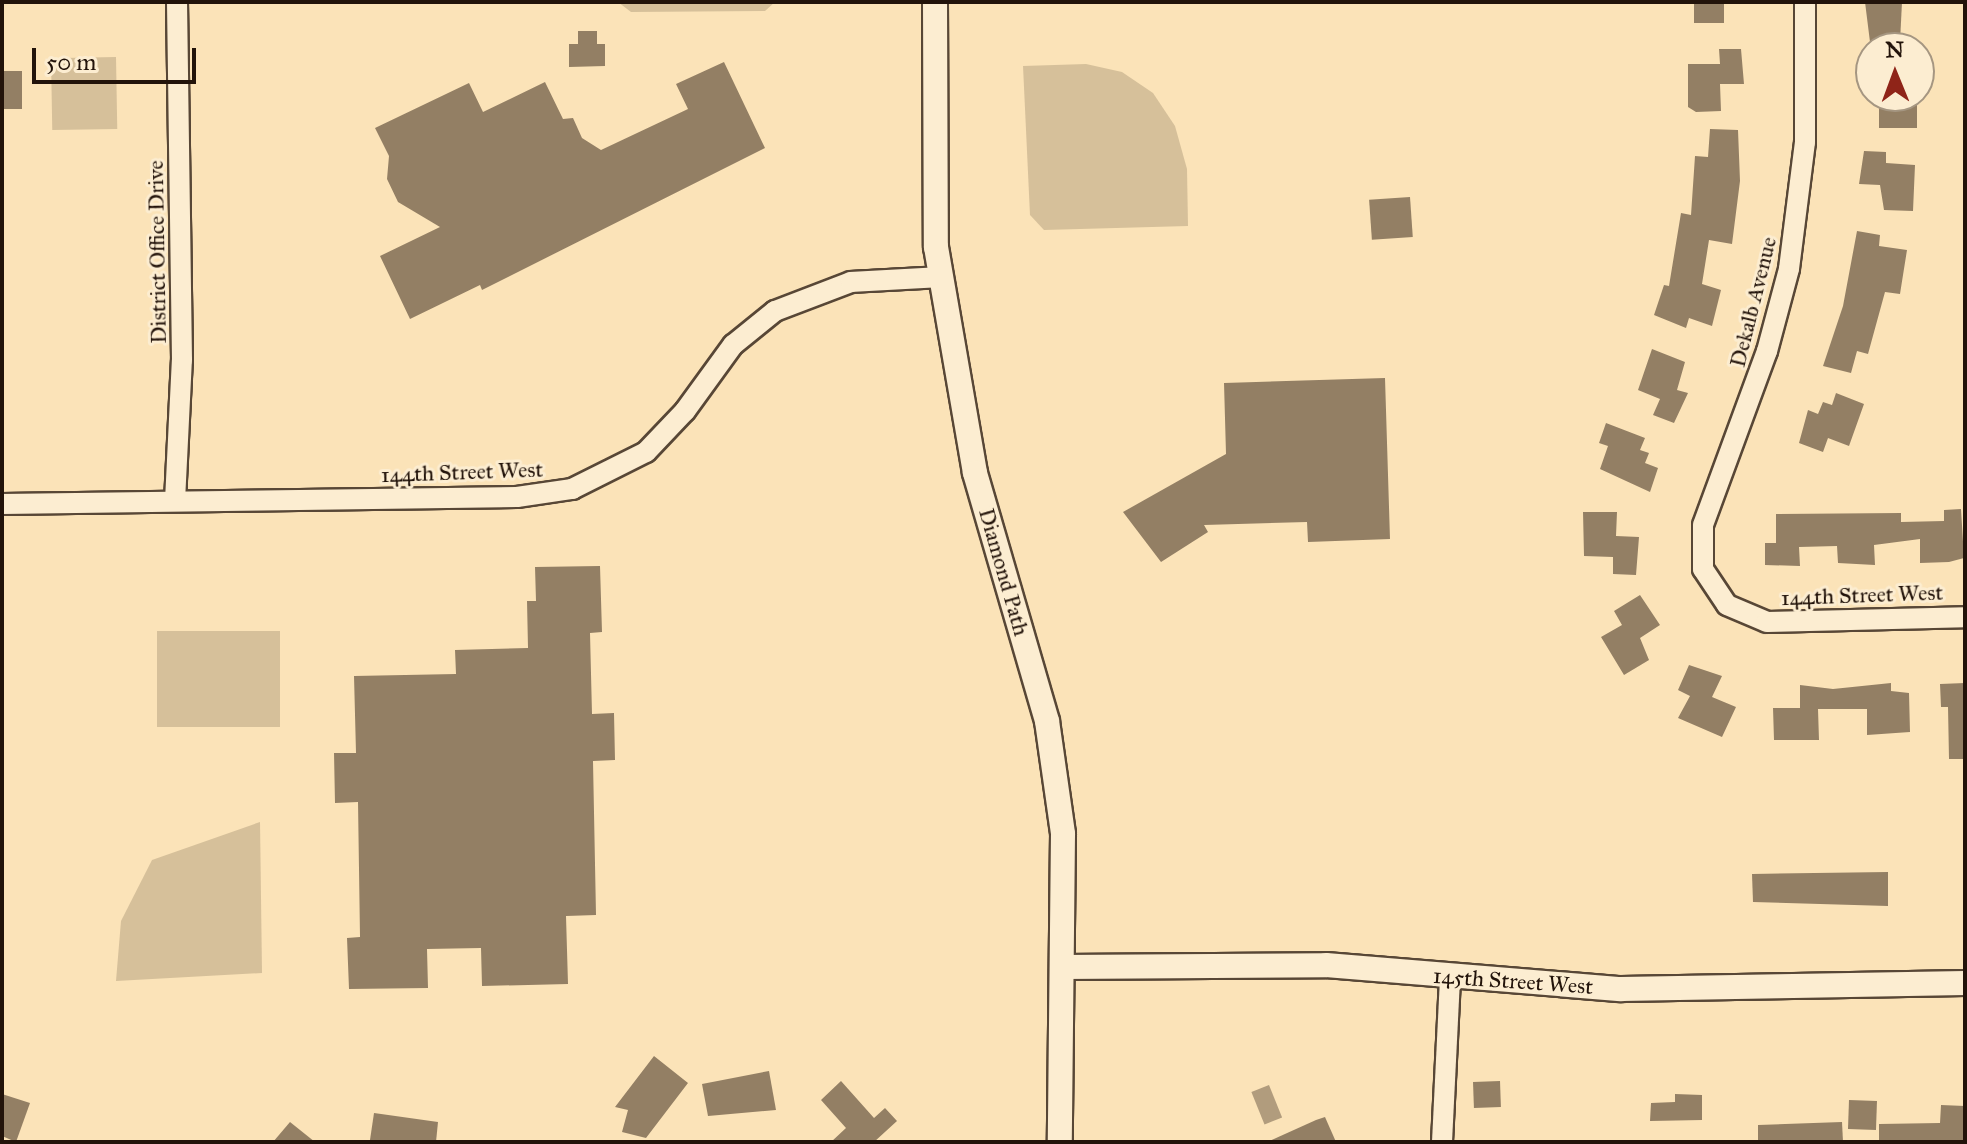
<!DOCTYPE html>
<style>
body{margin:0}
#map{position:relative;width:1967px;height:1144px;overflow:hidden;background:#fbe3b8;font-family:"IM FELL Great Primer",serif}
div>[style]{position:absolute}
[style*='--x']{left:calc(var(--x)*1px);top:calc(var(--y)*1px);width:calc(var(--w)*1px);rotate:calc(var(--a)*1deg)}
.green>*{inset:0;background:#d6c09a;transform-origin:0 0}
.water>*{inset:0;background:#b19c7d;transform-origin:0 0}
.building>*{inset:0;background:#937f64;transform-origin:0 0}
.roads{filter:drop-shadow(2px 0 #584736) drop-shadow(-2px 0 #584736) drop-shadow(0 2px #584736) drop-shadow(0 -2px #584736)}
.minor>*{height:20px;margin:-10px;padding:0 10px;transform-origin:10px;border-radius:10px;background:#fcedd1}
.tertiary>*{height:24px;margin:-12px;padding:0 12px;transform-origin:12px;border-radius:12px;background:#fcedd1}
span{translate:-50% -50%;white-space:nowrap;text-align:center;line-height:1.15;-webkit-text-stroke:6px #fcedd1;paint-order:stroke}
.street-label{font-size:22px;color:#22130a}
.frame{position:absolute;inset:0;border:4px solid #22130a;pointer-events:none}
.north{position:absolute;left:1855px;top:32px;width:80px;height:80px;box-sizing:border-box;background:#fcedd1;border:2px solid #a59681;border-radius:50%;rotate:359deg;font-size:22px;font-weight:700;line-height:32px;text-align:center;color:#22130a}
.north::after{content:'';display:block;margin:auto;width:28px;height:36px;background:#8f2418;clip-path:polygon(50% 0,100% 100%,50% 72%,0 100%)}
.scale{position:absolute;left:32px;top:48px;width:164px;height:36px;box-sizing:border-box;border:4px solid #22130a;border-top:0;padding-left:10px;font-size:24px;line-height:28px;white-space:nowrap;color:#22130a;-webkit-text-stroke:6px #fcedd1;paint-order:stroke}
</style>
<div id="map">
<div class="green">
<div style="clip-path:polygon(618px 2px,775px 2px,765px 11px,631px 12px)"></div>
<div style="left:116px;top:57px;width:72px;height:65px;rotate:89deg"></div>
<div style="clip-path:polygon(1086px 64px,1122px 72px,1153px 93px,1175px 126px,1187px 169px,1188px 226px,1044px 230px,1030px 215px,1023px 66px)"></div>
<div style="left:157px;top:631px;width:123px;height:96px"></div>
<div style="clip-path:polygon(260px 822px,262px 973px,116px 981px,121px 921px,152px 860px)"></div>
</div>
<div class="water">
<div style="left:1269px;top:1085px;width:35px;height:19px;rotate:68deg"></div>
</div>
<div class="building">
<div style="left:1694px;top:2px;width:30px;height:21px"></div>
<div style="clip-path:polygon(1865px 2px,1902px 2px,1900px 42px,1870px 42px)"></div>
<div style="clip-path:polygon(578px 31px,597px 31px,597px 44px,605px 44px,605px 66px,569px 67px,569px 44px,578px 44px)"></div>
<div style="clip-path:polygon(1719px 49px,1741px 49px,1744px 84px,1720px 84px,1721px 111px,1696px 112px,1688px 107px,1688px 64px,1720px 64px)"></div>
<div style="clip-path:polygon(724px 62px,765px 148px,482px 290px,480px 285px,410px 319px,380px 256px,440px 227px,398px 202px,387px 179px,389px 156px,375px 128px,469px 83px,483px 112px,545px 82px,563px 119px,573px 118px,582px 138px,601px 150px,688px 109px,676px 84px)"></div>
<div style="left:2px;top:71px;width:20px;height:38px"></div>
<div style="left:1879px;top:96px;width:38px;height:32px"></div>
<div style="clip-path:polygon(1710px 129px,1738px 130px,1740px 181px,1732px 244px,1709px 240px,1702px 284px,1721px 290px,1712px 326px,1689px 318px,1686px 328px,1654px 315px,1664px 285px,1669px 286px,1681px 213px,1691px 215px,1695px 156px,1708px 157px)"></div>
<div style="clip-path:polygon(1864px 151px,1886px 152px,1886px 163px,1915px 165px,1913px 211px,1884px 210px,1880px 185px,1859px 184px)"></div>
<div style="left:1410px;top:197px;width:40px;height:41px;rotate:86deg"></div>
<div style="clip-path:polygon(1857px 231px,1880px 235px,1879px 246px,1907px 250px,1900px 294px,1885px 292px,1868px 354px,1857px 351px,1851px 373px,1823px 366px,1843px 306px)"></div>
<div style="clip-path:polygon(1652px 349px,1685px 362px,1677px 390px,1688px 393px,1674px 423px,1653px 415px,1660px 399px,1638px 390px)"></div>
<div style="clip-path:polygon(1385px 378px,1390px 539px,1308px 542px,1307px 522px,1204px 525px,1208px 532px,1161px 562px,1123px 512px,1226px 454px,1224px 383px)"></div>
<div style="clip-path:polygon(1836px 393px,1864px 404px,1849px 446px,1828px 438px,1823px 452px,1799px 443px,1808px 410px,1818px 414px,1823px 402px,1832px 405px)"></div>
<div style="clip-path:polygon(1606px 423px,1645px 438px,1640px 450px,1649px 453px,1645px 463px,1658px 468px,1650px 492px,1600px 469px,1608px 446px,1599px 443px)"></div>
<div style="clip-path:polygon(1961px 509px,1964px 558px,1949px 562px,1920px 563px,1920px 539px,1874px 545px,1875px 565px,1838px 563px,1837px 546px,1799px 547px,1800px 566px,1765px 565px,1765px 543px,1776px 543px,1776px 514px,1901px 513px,1901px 522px,1944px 521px,1944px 510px)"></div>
<div style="clip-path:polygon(1583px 512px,1617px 512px,1616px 536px,1639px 537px,1636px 575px,1613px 574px,1613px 557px,1584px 556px)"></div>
<div style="clip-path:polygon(600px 566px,602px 632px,590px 633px,592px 714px,614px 713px,615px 760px,593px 761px,596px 915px,566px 916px,568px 984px,482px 986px,481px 948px,427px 949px,428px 988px,349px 989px,347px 938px,360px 937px,358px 802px,335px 803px,334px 753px,356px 753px,354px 676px,456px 674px,455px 650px,528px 648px,527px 601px,536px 601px,535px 567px)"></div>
<div style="clip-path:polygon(1640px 595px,1660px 625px,1640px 638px,1649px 660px,1624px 675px,1601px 637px,1622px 625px,1614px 611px)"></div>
<div style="clip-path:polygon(1689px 665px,1722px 676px,1712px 697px,1736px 707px,1722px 737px,1678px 718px,1690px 696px,1678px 690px)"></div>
<div style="clip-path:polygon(1891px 683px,1891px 691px,1909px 693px,1910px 732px,1867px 735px,1867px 709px,1818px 709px,1819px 740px,1774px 740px,1773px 708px,1800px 708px,1800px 685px,1833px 689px)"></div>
<div style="clip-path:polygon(1965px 683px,1965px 759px,1949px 759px,1948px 707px,1941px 707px,1940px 684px)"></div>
<div style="clip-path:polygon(1888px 872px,1888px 906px,1753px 902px,1752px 874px)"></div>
<div style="clip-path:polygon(654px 1056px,688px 1083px,646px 1138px,622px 1132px,628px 1110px,615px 1107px)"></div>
<div style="clip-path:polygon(769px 1071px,776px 1110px,708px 1116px,702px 1084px)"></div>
<div style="clip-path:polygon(841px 1081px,874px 1118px,885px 1108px,897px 1121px,874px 1142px,831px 1142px,846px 1128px,821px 1100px)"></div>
<div style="left:1500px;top:1081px;width:26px;height:27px;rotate:88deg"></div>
<div style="clip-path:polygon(2px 1094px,30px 1103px,16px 1142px,2px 1136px)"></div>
<div style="clip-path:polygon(1675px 1094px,1702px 1095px,1702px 1120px,1650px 1121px,1651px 1103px,1675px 1102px)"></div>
<div style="left:1849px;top:1100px;width:28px;height:29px;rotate:2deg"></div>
<div style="clip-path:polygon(1941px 1105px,1965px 1106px,1965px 1142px,1879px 1142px,1879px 1124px,1940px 1123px)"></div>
<div style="clip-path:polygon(374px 1113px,438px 1122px,436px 1142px,370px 1140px)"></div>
<div style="clip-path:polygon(1325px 1117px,1336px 1142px,1267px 1142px,1316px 1120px)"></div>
<div style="clip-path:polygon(290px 1122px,315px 1142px,273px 1142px)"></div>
<div style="clip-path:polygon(1842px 1122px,1843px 1142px,1758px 1142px,1758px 1125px)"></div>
</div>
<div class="roads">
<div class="minor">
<div style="--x:1805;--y:2;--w:140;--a:90"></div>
<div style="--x:1805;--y:142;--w:128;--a:97.2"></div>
<div style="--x:1789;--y:269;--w:85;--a:105"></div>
<div style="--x:1767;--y:351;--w:185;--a:110.2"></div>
<div style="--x:1703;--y:525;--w:44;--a:90"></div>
<div style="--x:1703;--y:569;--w:43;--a:56.3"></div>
<div style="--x:1727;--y:605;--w:43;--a:23"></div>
<div style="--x:1767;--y:622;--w:198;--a:-1.4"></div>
<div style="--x:175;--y:501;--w:141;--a:-87.2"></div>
<div style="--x:182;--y:360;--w:358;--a:-90.8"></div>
<div style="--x:2;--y:504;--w:515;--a:-0.78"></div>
<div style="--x:517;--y:497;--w:56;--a:-8.3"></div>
<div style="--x:572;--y:489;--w:83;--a:-26.6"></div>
<div style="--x:646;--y:452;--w:57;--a:-46.4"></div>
<div style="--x:685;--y:411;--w:82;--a:-54"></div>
<div style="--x:733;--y:345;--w:54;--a:-39"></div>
<div style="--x:775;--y:311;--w:81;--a:-20.9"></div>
<div style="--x:851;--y:282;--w:90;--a:-3.2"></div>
<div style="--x:1442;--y:1142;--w:165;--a:-87.2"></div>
</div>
<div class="tertiary">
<div style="--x:935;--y:2;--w:245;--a:89.8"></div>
<div style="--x:936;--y:247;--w:229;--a:80.2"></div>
<div style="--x:975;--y:473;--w:258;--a:73.8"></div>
<div style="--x:1047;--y:721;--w:114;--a:81.9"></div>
<div style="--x:1063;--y:834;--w:308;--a:90.6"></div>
<div style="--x:1062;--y:967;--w:264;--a:-0.4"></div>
<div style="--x:1326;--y:965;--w:296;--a:4.7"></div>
<div style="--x:1621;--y:989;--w:344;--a:-1"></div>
</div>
</div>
<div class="street-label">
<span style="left:157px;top:252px;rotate:-91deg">District Office Drive</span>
<span style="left:1753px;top:302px;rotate:-76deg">Dekalb Avenue</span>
<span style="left:462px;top:472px;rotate:-2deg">144th Street West</span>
<span style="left:1004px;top:572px;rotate:74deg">Diamond Path</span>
<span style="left:1862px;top:595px;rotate:-2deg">144th Street West</span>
<span style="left:1513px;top:981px;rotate:4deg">145th Street West</span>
</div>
<div class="frame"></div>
<div class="north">N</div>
<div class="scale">50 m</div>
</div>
